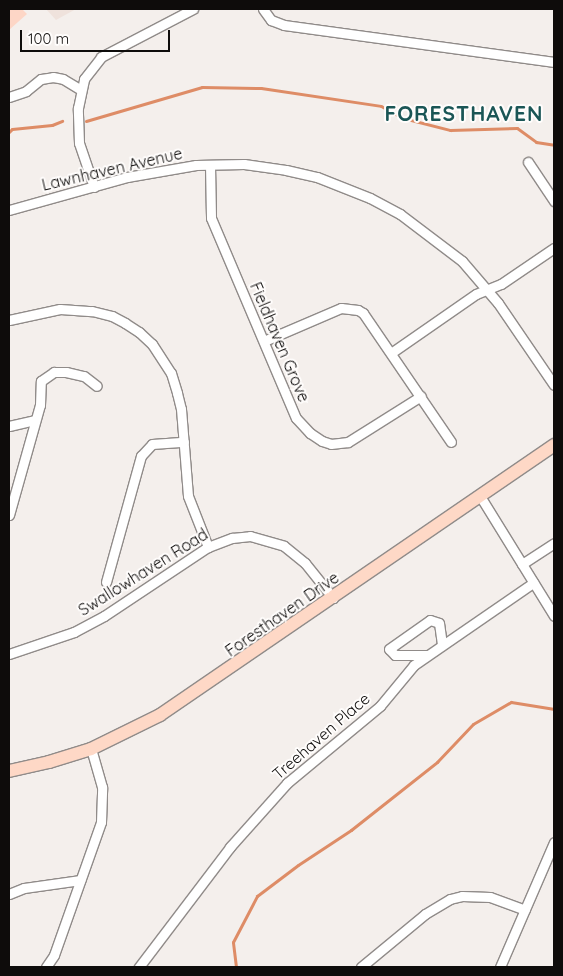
<!DOCTYPE html>
<style>
body{margin:0}
#map{position:relative;width:563px;height:976px;overflow:hidden;background:#f4efec;font-family:Quicksand,sans-serif}
div>[style]{position:absolute}
[style*='--x']{left:calc(var(--x)*1px);top:calc(var(--y)*1px);width:calc(var(--w)*1px);rotate:calc(var(--a)*1deg)}
.built>*{inset:0;background:#efe2dc}
.green>*{inset:0;background:#fdd6c6}
.stream>*{height:3px;margin:-1.5px;padding:0 1.5px;transform-origin:1.5px;border-radius:1.5px;background:#de8c66}
.roads{filter:drop-shadow(1px 0 #908b89) drop-shadow(-1px 0 #908b89) drop-shadow(0 1px #908b89) drop-shadow(0 -1px #908b89)}
.street>*{height:9px;margin:-4.5px;padding:0 4.5px;transform-origin:4.5px;border-radius:4.5px;background:#fff}
.secondary>*{height:12px;margin:-6px;padding:0 6px;transform-origin:6px;border-radius:6px;background:#fed8c6}
span{translate:-50% -50%;white-space:nowrap;text-align:center;line-height:1.15;-webkit-text-stroke:4px #fffdfc;paint-order:stroke}
.street-label{font-size:16px;color:#0e0c0b}
.district-label{font-size:21px;color:#1b5656;font-weight:700;letter-spacing:1px}
.frame{position:absolute;inset:0;border:10px solid #0e0c0b;pointer-events:none}
.scale{position:absolute;left:20px;top:30px;width:150px;height:22px;box-sizing:border-box;border:2px solid #0e0c0b;border-top:0;padding-left:6px;font-size:15px;line-height:18px;white-space:nowrap;color:#0e0c0b;-webkit-text-stroke:4px #fffdfc;paint-order:stroke}
</style>
<div id="map">
<div class="built">
<div style="clip-path:polygon(46px 9px,76px 9px,56px 20px)"></div>
</div>
<div class="green">
<div style="clip-path:polygon(9px 9px,22px 9px,27px 14px,9px 30px)"></div>
</div>
<div class="stream">
<div style="--x:86;--y:121;--w:121;--a:-16.3"></div>
<div style="--x:202;--y:87;--w:59;--a:1"></div>
<div style="--x:261;--y:88;--w:121;--a:8.5"></div>
<div style="--x:381;--y:106;--w:25;--a:29"></div>
<div style="--x:403;--y:118;--w:49;--a:14.3"></div>
<div style="--x:450;--y:130;--w:67;--a:-1.7"></div>
<div style="--x:517;--y:128;--w:24;--a:36"></div>
<div style="--x:536;--y:142;--w:18;--a:9"></div>
<div style="--x:9;--y:132;--w:4;--a:-45"></div>
<div style="--x:12;--y:129;--w:40;--a:-5.7"></div>
<div style="--x:52;--y:125;--w:11;--a:-22"></div>
<div style="--x:236;--y:967;--w:25;--a:-97"></div>
<div style="--x:233;--y:942;--w:52;--a:-62.4"></div>
<div style="--x:257;--y:896;--w:51;--a:-37.1"></div>
<div style="--x:298;--y:865;--w:64;--a:-33.4"></div>
<div style="--x:351;--y:830;--w:110;--a:-38.3"></div>
<div style="--x:437;--y:762;--w:52;--a:-46.5"></div>
<div style="--x:473;--y:724;--w:44;--a:-30.1"></div>
<div style="--x:511;--y:702;--w:44;--a:9.2"></div>
</div>
<div class="roads">
<div class="street">
<div style="--x:263;--y:9;--w:14;--a:54"></div>
<div style="--x:271;--y:20;--w:14;--a:21"></div>
<div style="--x:284;--y:25;--w:273;--a:7.8"></div>
<div style="--x:9;--y:97;--w:18;--a:-19"></div>
<div style="--x:26;--y:91;--w:19;--a:-39"></div>
<div style="--x:41;--y:79;--w:12;--a:-9"></div>
<div style="--x:53;--y:77;--w:10;--a:11"></div>
<div style="--x:63;--y:79;--w:21;--a:31"></div>
<div style="--x:528;--y:162;--w:47;--a:56.3"></div>
<div style="--x:210;--y:165;--w:53;--a:88.9"></div>
<div style="--x:211;--y:218;--w:217;--a:67"></div>
<div style="--x:296;--y:418;--w:21;--a:47"></div>
<div style="--x:310;--y:433;--w:14;--a:34"></div>
<div style="--x:322;--y:441;--w:9;--a:18"></div>
<div style="--x:331;--y:444;--w:17;--a:-7"></div>
<div style="--x:348;--y:442;--w:86;--a:-32.2"></div>
<div style="--x:94;--y:187;--w:46;--a:-108.8"></div>
<div style="--x:79;--y:143;--w:35;--a:-92"></div>
<div style="--x:78;--y:108;--w:30;--a:-78"></div>
<div style="--x:84;--y:79;--w:28;--a:-52"></div>
<div style="--x:101;--y:57;--w:104;--a:-27.6"></div>
<div style="--x:9;--y:210;--w:123;--a:-15.6"></div>
<div style="--x:127;--y:177;--w:70;--a:-9.9"></div>
<div style="--x:196;--y:165;--w:48;--a:-1.2"></div>
<div style="--x:244;--y:164;--w:42;--a:8.1"></div>
<div style="--x:286;--y:170;--w:32;--a:13"></div>
<div style="--x:317;--y:177;--w:57;--a:21.6"></div>
<div style="--x:370;--y:198;--w:34;--a:28"></div>
<div style="--x:400;--y:214;--w:78;--a:37.2"></div>
<div style="--x:462;--y:261;--w:55;--a:49.4"></div>
<div style="--x:498;--y:303;--w:99;--a:55.7"></div>
<div style="--x:9;--y:320;--w:52;--a:-12.2"></div>
<div style="--x:60;--y:309;--w:32;--a:4"></div>
<div style="--x:92;--y:311;--w:21;--a:14"></div>
<div style="--x:112;--y:316;--w:15;--a:28"></div>
<div style="--x:125;--y:323;--w:17;--a:33"></div>
<div style="--x:139;--y:332;--w:18;--a:43"></div>
<div style="--x:152;--y:344;--w:35;--a:57"></div>
<div style="--x:171;--y:373;--w:21;--a:73"></div>
<div style="--x:177;--y:393;--w:16;--a:76"></div>
<div style="--x:181;--y:409;--w:87;--a:85.4"></div>
<div style="--x:188;--y:496;--w:55;--a:68.6"></div>
<div style="--x:264;--y:341;--w:84;--a:-23.2"></div>
<div style="--x:341;--y:308;--w:17;--a:7"></div>
<div style="--x:358;--y:310;--w:6;--a:31"></div>
<div style="--x:363;--y:313;--w:156;--a:55.7"></div>
<div style="--x:391;--y:353;--w:103;--a:-34.8"></div>
<div style="--x:476;--y:294;--w:27;--a:-22"></div>
<div style="--x:501;--y:284;--w:64;--a:-34.2"></div>
<div style="--x:9;--y:426;--w:26;--a:-13"></div>
<div style="--x:480;--y:496;--w:141;--a:58.3"></div>
<div style="--x:9;--y:515;--w:114;--a:-74.3"></div>
<div style="--x:40;--y:405;--w:24;--a:-88"></div>
<div style="--x:41;--y:381;--w:16;--a:-35"></div>
<div style="--x:54;--y:372;--w:12;--a:0"></div>
<div style="--x:66;--y:372;--w:18;--a:13"></div>
<div style="--x:84;--y:376;--w:16;--a:38"></div>
<div style="--x:522;--y:564;--w:38;--a:-33"></div>
<div style="--x:106;--y:582;--w:131;--a:-74.5"></div>
<div style="--x:141;--y:456;--w:16;--a:-47"></div>
<div style="--x:152;--y:444;--w:32;--a:-4"></div>
<div style="--x:9;--y:654;--w:69;--a:-18.7"></div>
<div style="--x:74;--y:632;--w:34;--a:-28"></div>
<div style="--x:104;--y:616;--w:125;--a:-33.6"></div>
<div style="--x:208;--y:547;--w:26;--a:-21"></div>
<div style="--x:232;--y:538;--w:18;--a:-6"></div>
<div style="--x:250;--y:536;--w:35;--a:16"></div>
<div style="--x:284;--y:546;--w:27;--a:39"></div>
<div style="--x:305;--y:563;--w:45;--a:51.3"></div>
<div style="--x:427;--y:655;--w:32;--a:180"></div>
<div style="--x:395;--y:655;--w:8;--a:-135"></div>
<div style="--x:389;--y:649;--w:50;--a:-35.3"></div>
<div style="--x:430;--y:620;--w:9;--a:18"></div>
<div style="--x:439;--y:623;--w:22;--a:82"></div>
<div style="--x:9;--y:894;--w:16;--a:-22"></div>
<div style="--x:24;--y:888;--w:57;--a:-8.1"></div>
<div style="--x:46;--y:967;--w:14;--a:-56"></div>
<div style="--x:54;--y:955;--w:141;--a:-70.5"></div>
<div style="--x:101;--y:822;--w:35;--a:-88"></div>
<div style="--x:102;--y:787;--w:40;--a:-106"></div>
<div style="--x:139;--y:967;--w:151;--a:-52.8"></div>
<div style="--x:230;--y:847;--w:86;--a:-48.3"></div>
<div style="--x:287;--y:783;--w:121;--a:-39.6"></div>
<div style="--x:380;--y:706;--w:53;--a:-50.3"></div>
<div style="--x:414;--y:665;--w:145;--a:-34.6"></div>
<div style="--x:361;--y:967;--w:83;--a:-39.6"></div>
<div style="--x:425;--y:914;--w:29;--a:-31"></div>
<div style="--x:450;--y:899;--w:12;--a:-14"></div>
<div style="--x:462;--y:896;--w:28;--a:2"></div>
<div style="--x:490;--y:897;--w:37;--a:20"></div>
<div style="--x:500;--y:967;--w:136;--a:-66.6"></div>
</div>
<div class="secondary">
<div style="--x:9;--y:771;--w:41;--a:-12.7"></div>
<div style="--x:49;--y:762;--w:44;--a:-17.2"></div>
<div style="--x:91;--y:749;--w:77;--a:-26.2"></div>
<div style="--x:160;--y:715;--w:478;--a:-34.4"></div>
</div>
</div>
<div class="street-label">
<span style="left:112px;top:169px;rotate:-13deg">Lawnhaven Avenue</span>
<span style="left:280px;top:342px;rotate:67deg">Fieldhaven Grove</span>
<span style="left:143px;top:572px;rotate:-32deg">Swallowhaven Road</span>
<span style="left:282px;top:614px;rotate:-35deg">Foresthaven Drive</span>
<span style="left:321px;top:736px;rotate:-41deg">Treehaven Place</span>
</div>
<div class="district-label">
<span style="left:464px;top:113px">FORESTHAVEN</span>
</div>
<div class="frame"></div>
<div class="scale">100 m</div>
</div>
